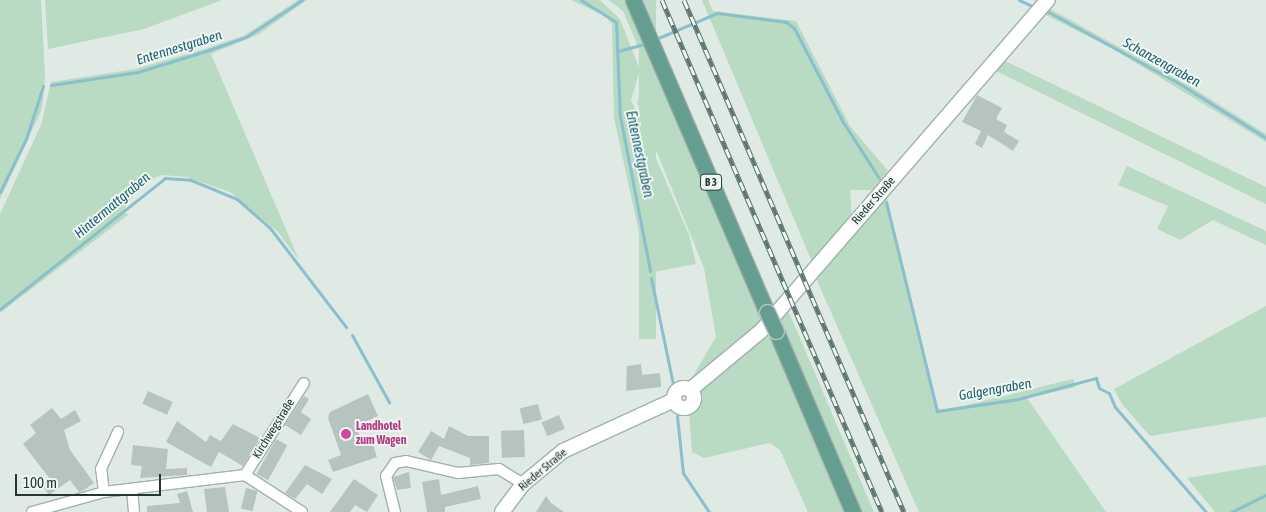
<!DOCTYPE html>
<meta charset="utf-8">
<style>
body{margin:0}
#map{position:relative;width:1266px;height:512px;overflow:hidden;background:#dfeae5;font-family:"Asap Condensed",sans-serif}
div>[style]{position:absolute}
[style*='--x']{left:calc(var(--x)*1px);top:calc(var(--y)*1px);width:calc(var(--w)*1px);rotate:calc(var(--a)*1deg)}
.green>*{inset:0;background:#b9dac3;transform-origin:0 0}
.stream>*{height:3px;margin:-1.5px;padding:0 1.5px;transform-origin:1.5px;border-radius:1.5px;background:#8abfcc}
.building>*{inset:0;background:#b5c4bf;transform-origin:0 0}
.roads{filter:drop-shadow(1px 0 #a2b1ac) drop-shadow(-1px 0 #a2b1ac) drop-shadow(0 1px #a2b1ac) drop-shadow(0 -1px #a2b1ac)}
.street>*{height:10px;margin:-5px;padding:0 5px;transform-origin:5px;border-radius:5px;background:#fff}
.secondary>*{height:14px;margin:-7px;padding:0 7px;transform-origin:7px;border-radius:7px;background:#fff}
.secondary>.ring{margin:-7px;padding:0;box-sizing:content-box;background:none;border:14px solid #fff;border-radius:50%}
.primary>*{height:15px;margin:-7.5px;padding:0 7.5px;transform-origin:7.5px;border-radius:7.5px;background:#669d91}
.rail>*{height:5px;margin-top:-2.5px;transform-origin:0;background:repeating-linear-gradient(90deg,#f0f7f3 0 9px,#5b756f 0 18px);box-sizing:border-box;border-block:1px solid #5b756f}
.bridges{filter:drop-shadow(1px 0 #bcc4c2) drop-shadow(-1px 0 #bcc4c2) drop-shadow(0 1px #bcc4c2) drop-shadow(0 -1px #bcc4c2)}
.primary-bridge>*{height:15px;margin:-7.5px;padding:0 7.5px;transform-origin:7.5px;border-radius:7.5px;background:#669d91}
.dots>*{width:14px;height:14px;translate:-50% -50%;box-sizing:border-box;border:2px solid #f0f7f3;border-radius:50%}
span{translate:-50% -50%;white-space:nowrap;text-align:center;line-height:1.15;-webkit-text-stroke:4px #f0f7f3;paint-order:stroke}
.shield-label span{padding:1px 4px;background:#f0f7f3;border:1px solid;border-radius:4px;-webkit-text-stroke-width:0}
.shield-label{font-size:11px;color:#213933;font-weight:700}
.street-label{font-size:12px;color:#213933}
.hotel-label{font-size:12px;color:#b23c85;font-weight:700}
.left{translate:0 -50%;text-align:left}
.water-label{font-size:14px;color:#1f6071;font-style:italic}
.scale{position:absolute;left:15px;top:474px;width:146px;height:22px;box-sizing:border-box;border:2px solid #213933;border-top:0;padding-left:6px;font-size:15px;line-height:18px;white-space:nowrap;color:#213933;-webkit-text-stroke:4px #f0f7f3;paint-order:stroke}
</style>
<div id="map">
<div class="green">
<div style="clip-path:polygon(0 0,41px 0,45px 77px,42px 109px,0 199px)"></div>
<div style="clip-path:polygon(45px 0,222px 0,144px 29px,48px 49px)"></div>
<div style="clip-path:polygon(298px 0,307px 0,259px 34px,211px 54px,299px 260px,278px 232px,230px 192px,187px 177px,163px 175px,151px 179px,131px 199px,123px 211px,128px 215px,0 313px,0 214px,41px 125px,51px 82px,135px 69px,208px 48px,245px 35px)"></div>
<div style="clip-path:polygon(571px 0,600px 0,620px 19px,640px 70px,631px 100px,689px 235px,696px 264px,648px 273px,614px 118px,612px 24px,605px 16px)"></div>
<div style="clip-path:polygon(609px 0,626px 0,763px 324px,688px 384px,716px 337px,704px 268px,637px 103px,647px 68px,623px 11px)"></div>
<div style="left:639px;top:0;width:17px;height:339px"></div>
<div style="clip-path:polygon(702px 0,708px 0,713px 11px,796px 21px,850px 126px,888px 171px,872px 190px,850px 190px,852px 217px,812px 262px)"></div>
<div style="clip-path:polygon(1047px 7px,1191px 87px,1266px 134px,1266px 142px,1113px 49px,1042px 13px)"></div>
<div style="clip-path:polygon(1001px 59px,1266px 187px,1266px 204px,992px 69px)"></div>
<div style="clip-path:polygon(1127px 166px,1266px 231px,1266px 245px,1213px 220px,1180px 240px,1157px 229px,1168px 206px,1118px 185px)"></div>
<div style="clip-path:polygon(886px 194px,938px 408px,943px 411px,1073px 379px,1076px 387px,1027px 398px,1106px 512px,919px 512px,816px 278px)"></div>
<div style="clip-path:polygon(1266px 306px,1266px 417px,1150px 436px,1122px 404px,1114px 389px)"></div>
<div style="clip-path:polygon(788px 310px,874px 512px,858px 512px,779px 321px)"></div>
<div style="clip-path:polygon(765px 333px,770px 338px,845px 512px,808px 512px,780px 450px,770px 443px,704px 458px,692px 452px,689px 412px,697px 404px,697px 392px)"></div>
<div style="clip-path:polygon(1266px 465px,1266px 512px,1215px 512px,1187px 478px)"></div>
</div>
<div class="stream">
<div style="--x:581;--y:0;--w:41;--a:32.2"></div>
<div style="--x:616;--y:22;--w:94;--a:87.6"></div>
<div style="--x:620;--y:116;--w:158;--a:79"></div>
<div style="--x:1019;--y:0;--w:14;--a:25"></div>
<div style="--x:1045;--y:10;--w:154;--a:28.7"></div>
<div style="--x:1180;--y:84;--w:102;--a:32.1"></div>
<div style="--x:656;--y:39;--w:66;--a:-23.1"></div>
<div style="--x:717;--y:13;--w:70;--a:7.4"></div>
<div style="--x:786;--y:22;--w:10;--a:37"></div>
<div style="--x:794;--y:28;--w:106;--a:62.5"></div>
<div style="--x:843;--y:122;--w:67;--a:57.3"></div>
<div style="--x:618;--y:51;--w:31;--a:-15"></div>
<div style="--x:51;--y:85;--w:88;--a:-8.5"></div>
<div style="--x:138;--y:72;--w:71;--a:-17.2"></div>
<div style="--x:206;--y:51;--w:42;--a:-19.3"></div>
<div style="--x:246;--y:37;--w:67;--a:-33.5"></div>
<div style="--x:0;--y:192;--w:59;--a:-63.9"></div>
<div style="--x:26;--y:139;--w:56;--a:-72.2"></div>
<div style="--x:886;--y:202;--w:215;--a:76.3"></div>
<div style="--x:937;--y:411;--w:82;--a:-8.4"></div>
<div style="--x:1018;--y:399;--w:81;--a:-15.1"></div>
<div style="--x:1096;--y:378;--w:10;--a:73"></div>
<div style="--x:1099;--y:388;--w:11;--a:27"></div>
<div style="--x:1109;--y:393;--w:15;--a:67"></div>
<div style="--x:1115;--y:407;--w:139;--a:49.1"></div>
<div style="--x:651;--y:278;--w:108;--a:78.3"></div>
<div style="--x:0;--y:309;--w:211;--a:-38.4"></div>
<div style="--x:165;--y:178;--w:26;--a:4"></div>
<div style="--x:191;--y:180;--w:50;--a:22.4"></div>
<div style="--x:237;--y:199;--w:44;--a:41.3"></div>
<div style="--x:270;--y:228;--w:125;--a:52.5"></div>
<div style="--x:352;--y:335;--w:77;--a:61.1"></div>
<div style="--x:677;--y:416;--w:57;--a:84"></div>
<div style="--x:683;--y:473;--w:47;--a:56.3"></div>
<div style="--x:1231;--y:512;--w:39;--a:-26"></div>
</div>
<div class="building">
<div style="clip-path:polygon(977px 95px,1002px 108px,996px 119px,1007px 125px,1004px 132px,1019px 141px,1013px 151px,988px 135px,982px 148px,975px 144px,981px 131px,962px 122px)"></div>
<div style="clip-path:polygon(641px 364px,642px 375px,660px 373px,661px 387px,626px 391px,627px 366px)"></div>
<div style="left:148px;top:391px;width:27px;height:14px;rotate:24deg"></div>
<div style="clip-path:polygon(368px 394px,378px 416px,356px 426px,363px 446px,372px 442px,377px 457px,333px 472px,328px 460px,341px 455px,328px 418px,330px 412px)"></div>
<div style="clip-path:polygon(304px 396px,309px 399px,301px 412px,311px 419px,301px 435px,285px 425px)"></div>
<div style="left:538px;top:404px;width:16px;height:19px;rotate:76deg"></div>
<div style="clip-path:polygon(52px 408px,61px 419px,75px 410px,81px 421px,64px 430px,70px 450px,94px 483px,84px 490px,79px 492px,70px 480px,49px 495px,42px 485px,50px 479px,23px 444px,36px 433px,30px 425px)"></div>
<div style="left:559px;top:415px;width:15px;height:19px;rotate:67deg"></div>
<div style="clip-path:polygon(177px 421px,206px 442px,210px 435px,221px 441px,233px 424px,260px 438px,243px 466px,219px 452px,211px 467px,166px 442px)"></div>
<div style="clip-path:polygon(449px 426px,468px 436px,489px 436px,489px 463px,470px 465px,470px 458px,439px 446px,431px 460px,418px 452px,431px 431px,444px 439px)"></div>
<div style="left:524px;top:430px;width:27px;height:23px;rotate:88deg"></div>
<div style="left:276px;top:439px;width:13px;height:40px;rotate:29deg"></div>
<div style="clip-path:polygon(133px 445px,168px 449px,166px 469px,187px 468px,187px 475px,140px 478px,142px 466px,131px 465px)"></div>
<div style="clip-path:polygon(305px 465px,332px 479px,322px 494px,307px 484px,295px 499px,285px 493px)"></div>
<div style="clip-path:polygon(409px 472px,411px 488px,397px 490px,393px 477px)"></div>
<div style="clip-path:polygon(354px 479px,378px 495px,367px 512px,355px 505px,350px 512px,330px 512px)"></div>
<div style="clip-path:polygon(439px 479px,441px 495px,478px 486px,481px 499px,445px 507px,445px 512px,427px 512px,422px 482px)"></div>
<div style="clip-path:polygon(225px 487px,229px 512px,207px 512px,204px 489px)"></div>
<div style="left:246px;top:488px;width:12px;height:21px;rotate:14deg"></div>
<div style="clip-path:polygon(187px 491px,193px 512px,147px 512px,147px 506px,180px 503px,177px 494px)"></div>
<div style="clip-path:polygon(546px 496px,551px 503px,564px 512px,536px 512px)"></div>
</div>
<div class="roads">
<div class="street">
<div style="--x:245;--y:475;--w:109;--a:-57.3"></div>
<div style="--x:132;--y:489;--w:23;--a:85"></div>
<div style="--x:104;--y:492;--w:23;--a:-97"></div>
<div style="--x:101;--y:469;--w:41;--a:-65.3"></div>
<div style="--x:32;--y:512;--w:75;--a:-15.5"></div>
<div style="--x:104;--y:492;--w:142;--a:-6.9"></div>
<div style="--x:245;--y:475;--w:68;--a:33"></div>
<div style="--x:395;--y:512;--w:37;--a:-104"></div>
<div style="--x:386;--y:476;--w:16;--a:-55"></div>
<div style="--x:395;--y:463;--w:11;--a:-10"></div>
<div style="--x:406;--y:461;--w:53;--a:13"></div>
<div style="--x:458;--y:473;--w:41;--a:-5.6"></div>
<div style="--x:499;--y:469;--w:28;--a:32"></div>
</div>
<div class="secondary">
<div class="ring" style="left:674px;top:388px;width:6px;height:6px"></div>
<div style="--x:690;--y:390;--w:92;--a:-39.7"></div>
<div style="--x:761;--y:331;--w:438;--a:-49.1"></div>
<div style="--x:502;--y:512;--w:35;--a:-53"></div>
<div style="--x:523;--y:484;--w:52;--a:-39.5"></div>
<div style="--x:563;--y:451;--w:122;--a:-24.7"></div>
</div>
<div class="primary">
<div style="--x:633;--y:0;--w:340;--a:66.8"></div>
<div style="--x:776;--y:331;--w:197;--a:67"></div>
</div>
</div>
<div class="rail">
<div style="--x:662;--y:0;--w:557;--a:66.75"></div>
<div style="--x:684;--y:0;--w:557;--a:66.75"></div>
</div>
<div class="bridges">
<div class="primary-bridge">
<div style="--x:767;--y:312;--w:21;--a:65"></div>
</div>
</div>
<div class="dots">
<div style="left:346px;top:434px;background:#d1479c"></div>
</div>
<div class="shield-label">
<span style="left:711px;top:182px">B 3</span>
</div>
<div class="street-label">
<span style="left:874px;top:201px;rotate:-49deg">Rieder Straße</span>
<span style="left:274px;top:429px;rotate:-58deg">Kirchwegstraße</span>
<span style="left:543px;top:470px;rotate:-40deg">Rieder Straße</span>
</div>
<div class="hotel-label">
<span class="left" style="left:356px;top:434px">Landhotel<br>zum Wagen</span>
</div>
<div class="water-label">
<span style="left:179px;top:47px;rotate:-17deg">Entennestgraben</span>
<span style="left:1162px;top:62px;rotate:29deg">Schanzengraben</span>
<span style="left:640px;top:154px;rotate:78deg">Entennestgraben</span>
<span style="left:112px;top:205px;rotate:-40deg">Hintermattgraben</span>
<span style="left:995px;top:389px;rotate:-10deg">Galgengraben</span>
</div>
<div class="scale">100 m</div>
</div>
